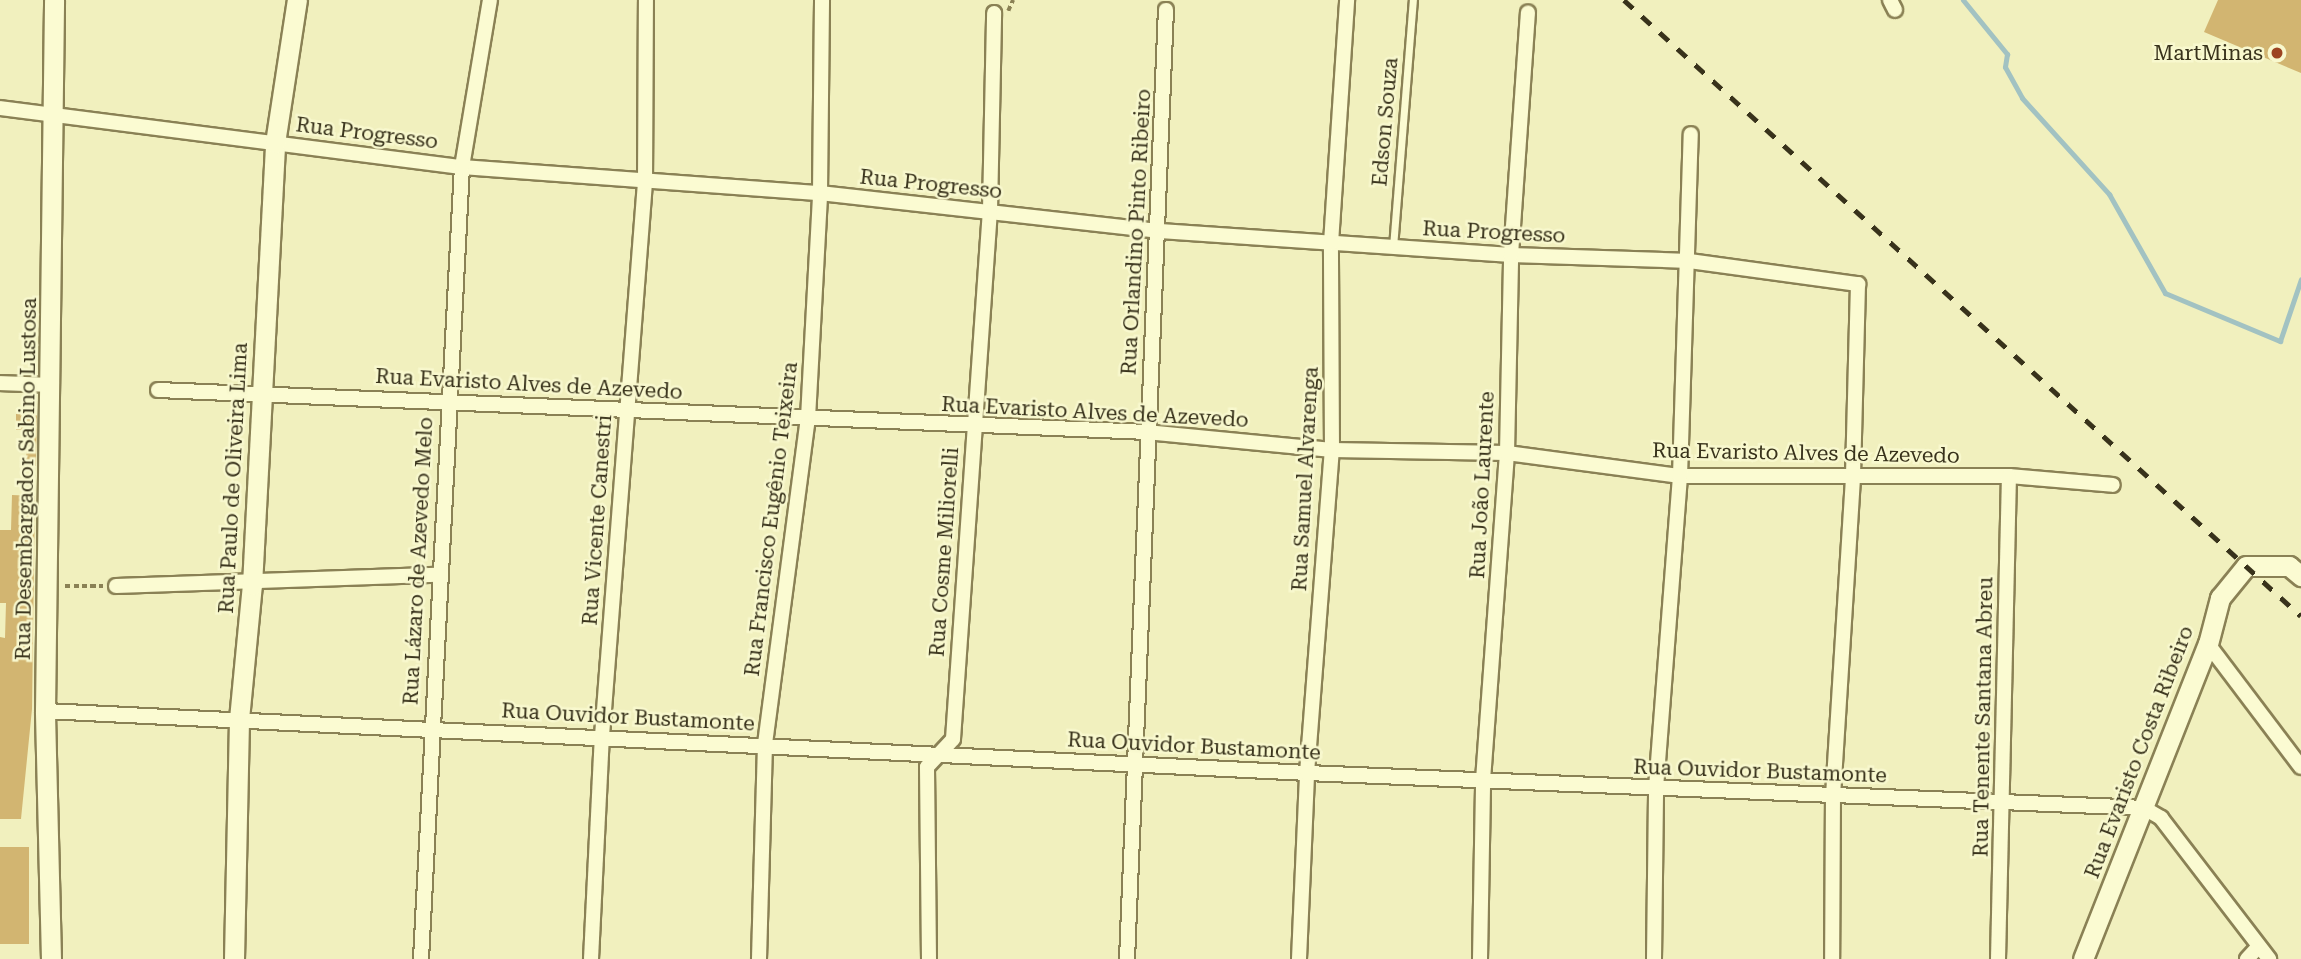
<!DOCTYPE html>
<meta charset="utf-8">
<style>
body{margin:0}
#map{position:relative;width:2301px;height:959px;overflow:hidden;background:#f1f0be;font-family:"Roboto Serif",serif}
div>[style]{position:absolute}
[style*='--x']{left:calc(var(--x)*1px);top:calc(var(--y)*1px);width:calc(var(--w)*1px);rotate:calc(var(--a)*1deg)}
.stream>*{height:5px;margin:-2.5px;padding:0 2.5px;transform-origin:2.5px;border-radius:2.5px;background:#a2c2c2}
.building>*{inset:0;background:#d2b571;transform-origin:0 0}
.path>*{height:3.5px;margin-top:-1.75px;transform-origin:0;background:repeating-linear-gradient(90deg,#8a8155 0 5px,transparent 0 8.5px)}
.roads{filter:drop-shadow(2px 0 #8a8155) drop-shadow(-2px 0 #8a8155) drop-shadow(0 2px #8a8155) drop-shadow(0 -2px #8a8155)}
.service>*{height:7px;margin:-3.5px;padding:0 3.5px;transform-origin:3.5px;border-radius:3.5px;background:#fbfbd2}
.minor>*{height:14px;margin:-7px;padding:0 7px;transform-origin:7px;border-radius:7px;background:#fbfbd2}
.tertiary>*{height:19px;margin:-9.5px;padding:0 9.5px;transform-origin:9.5px;border-radius:9.5px;background:#fbfbd2}
.rail>*{height:5px;margin-top:-2.5px;transform-origin:0;background:repeating-linear-gradient(90deg,#38321b 0 12px,transparent 0 24px)}
.dots>*{width:19px;height:19px;translate:-50% -50%;box-sizing:border-box;border:4px solid #f8f8ce;border-radius:50%}
span{translate:-50% -50%;white-space:nowrap;text-align:center;line-height:1.15;-webkit-text-stroke:5px #f8f8ce;paint-order:stroke}
.poi-label{font-size:21px;color:#38321b}
.right{translate:-100% -50%;text-align:right}
.street-label{font-size:21px;color:#38321b}
</style>
<div id="map">
<div class="stream">
<div style="--x:1963;--y:0;--w:70;--a:50.8"></div>
<div style="--x:2007;--y:54;--w:13;--a:99"></div>
<div style="--x:2005;--y:67;--w:35;--a:61"></div>
<div style="--x:2022;--y:98;--w:130;--a:47.8"></div>
<div style="--x:2109;--y:194;--w:114;--a:60.5"></div>
<div style="--x:2165;--y:293;--w:125;--a:22.7"></div>
<div style="--x:2280;--y:341;--w:65;--a:-71.3"></div>
</div>
<div class="building">
<div style="clip-path:polygon(2218px 0,2301px 0,2301px 73px,2204px 32px)"></div>
<div style="clip-path:polygon(16px 414px,37px 415px,36px 466px,26px 465px,27px 430px,16px 430px)"></div>
<div style="clip-path:polygon(12px 495px,35px 496px,32px 709px,21px 819px,0 819px,0 637px,5px 638px,6px 603px,0 603px,0 530px,11px 530px)"></div>
<div style="left:0;top:847px;width:29px;height:97px"></div>
</div>
<div class="path">
<div style="--x:1008;--y:11;--w:12;--a:-66"></div>
<div style="--x:65;--y:586;--w:38;--a:0"></div>
</div>
<div class="roads">
<div class="service">
<div style="--x:1393;--y:247;--w:248;--a:-85.4"></div>
</div>
<div class="minor">
<div style="--x:1890;--y:0;--w:11;--a:63"></div>
<div style="--x:0;--y:108;--w:466;--a:7.3"></div>
<div style="--x:462;--y:167;--w:359;--a:4.2"></div>
<div style="--x:820;--y:193;--w:342;--a:6.4"></div>
<div style="--x:1160;--y:231;--w:352;--a:3.9"></div>
<div style="--x:1511;--y:255;--w:178;--a:1.9"></div>
<div style="--x:1689;--y:261;--w:171;--a:7.8"></div>
<div style="--x:1858;--y:284;--w:194;--a:91.5"></div>
<div style="--x:1853;--y:478;--w:316;--a:93.6"></div>
<div style="--x:1833;--y:793;--w:166;--a:90.3"></div>
<div style="--x:0;--y:383;--w:52;--a:2.2"></div>
<div style="--x:158;--y:390;--w:989;--a:2.43"></div>
<div style="--x:1146;--y:432;--w:187;--a:5.5"></div>
<div style="--x:1332;--y:450;--w:175;--a:1"></div>
<div style="--x:1507;--y:453;--w:175;--a:7.6"></div>
<div style="--x:1680;--y:476;--w:329;--a:0"></div>
<div style="--x:2009;--y:476;--w:104;--a:4.9"></div>
<div style="--x:116;--y:586;--w:321;--a:-2"></div>
<div style="--x:2208;--y:644;--w:154;--a:52.9"></div>
<div style="--x:45;--y:711;--w:1264;--a:2.81"></div>
<div style="--x:1307;--y:773;--w:838;--a:2.39"></div>
<div style="--x:2144;--y:808;--w:20;--a:30"></div>
<div style="--x:2161;--y:818;--w:178;--a:52.5"></div>
<div style="--x:421;--y:959;--w:793;--a:-87.04"></div>
<div style="--x:462;--y:167;--w:169;--a:-80.5"></div>
<div style="--x:591;--y:959;--w:223;--a:-87.2"></div>
<div style="--x:602;--y:736;--w:556;--a:-85.56"></div>
<div style="--x:645;--y:182;--w:182;--a:-89.7"></div>
<div style="--x:759;--y:959;--w:215;--a:-88.4"></div>
<div style="--x:765;--y:744;--w:329;--a:-82.5"></div>
<div style="--x:808;--y:418;--w:225;--a:-86.9"></div>
<div style="--x:820;--y:193;--w:193;--a:-89.4"></div>
<div style="--x:929;--y:959;--w:192;--a:-90.6"></div>
<div style="--x:927;--y:767;--w:38;--a:-47"></div>
<div style="--x:953;--y:739;--w:530;--a:-86"></div>
<div style="--x:990;--y:210;--w:197;--a:-88.8"></div>
<div style="--x:1127;--y:959;--w:950;--a:-87.65"></div>
<div style="--x:1299;--y:959;--w:186;--a:-87.5"></div>
<div style="--x:1307;--y:773;--w:324;--a:-85.6"></div>
<div style="--x:1332;--y:450;--w:207;--a:-90.3"></div>
<div style="--x:1331;--y:243;--w:244;--a:-86.2"></div>
<div style="--x:1480;--y:959;--w:179;--a:-89"></div>
<div style="--x:1483;--y:780;--w:328;--a:-85.8"></div>
<div style="--x:1507;--y:453;--w:198;--a:-88.8"></div>
<div style="--x:1511;--y:255;--w:243;--a:-86"></div>
<div style="--x:1654;--y:959;--w:171;--a:-89.3"></div>
<div style="--x:1656;--y:788;--w:313;--a:-85.6"></div>
<div style="--x:1680;--y:476;--w:342;--a:-88.2"></div>
<div style="--x:1998;--y:959;--w:483;--a:-88.7"></div>
<div style="--x:2247;--y:959;--w:16;--a:-47"></div>
</div>
<div class="tertiary">
<div style="--x:51;--y:959;--w:248;--a:-91.4"></div>
<div style="--x:45;--y:711;--w:711;--a:-89.27"></div>
<div style="--x:234;--y:959;--w:240;--a:-88.8"></div>
<div style="--x:239;--y:719;--w:135;--a:-84.5"></div>
<div style="--x:252;--y:585;--w:443;--a:-87"></div>
<div style="--x:275;--y:143;--w:145;--a:-81.3"></div>
<div style="--x:2083;--y:959;--w:339;--a:-68.4"></div>
<div style="--x:2208;--y:644;--w:48;--a:-75.4"></div>
<div style="--x:2220;--y:598;--w:41;--a:-50.9"></div>
<div style="--x:2246;--y:566;--w:43;--a:0"></div>
<div style="--x:2289;--y:566;--w:16;--a:40"></div>
</div>
</div>
<div class="rail">
<div style="--x:1624;--y:0;--w:915;--a:42.3"></div>
</div>
<div class="dots">
<div style="left:2277px;top:53px;background:#9d4421"></div>
</div>
<div class="poi-label">
<span class="right" style="left:2263px;top:53px">MartMinas</span>
</div>
<div class="street-label">
<span style="left:1385px;top:122px;rotate:-85deg">Edson Souza</span>
<span style="left:367px;top:133px;rotate:7deg">Rua Progresso</span>
<span style="left:931px;top:184px;rotate:6deg">Rua Progresso</span>
<span style="left:1136px;top:232px;rotate:-87deg">Rua Orlandino Pinto Ribeiro</span>
<span style="left:1494px;top:232px;rotate:3deg">Rua Progresso</span>
<span style="left:529px;top:384px;rotate:3deg">Rua Evaristo Alves de Azevedo</span>
<span style="left:1095px;top:412px;rotate:3deg">Rua Evaristo Alves de Azevedo</span>
<span style="left:1806px;top:453px;rotate:1deg">Rua Evaristo Alves de Azevedo</span>
<span style="left:233px;top:478px;rotate:-87deg">Rua Paulo de Oliveira Lima</span>
<span style="left:26px;top:479px;rotate:-89deg">Rua Desembargador Sabino Lustosa</span>
<span style="left:1305px;top:479px;rotate:-87deg">Rua Samuel Alvarenga</span>
<span style="left:1482px;top:485px;rotate:-87deg">Rua João Laurente</span>
<span style="left:771px;top:519px;rotate:-83deg">Rua Francisco Eugênio Teixeira</span>
<span style="left:597px;top:520px;rotate:-86deg">Rua Vicente Canestri</span>
<span style="left:944px;top:552px;rotate:-86deg">Rua Cosme Miliorelli</span>
<span style="left:418px;top:561px;rotate:-87deg">Rua Lázaro de Azevedo Melo</span>
<span style="left:628px;top:717px;rotate:3deg">Rua Ouvidor Bustamonte</span>
<span style="left:1983px;top:717px;rotate:-89deg">Rua Tenente Santana Abreu</span>
<span style="left:1194px;top:746px;rotate:3deg">Rua Ouvidor Bustamonte</span>
<span style="left:2139px;top:752px;rotate:-69deg">Rua Evaristo Costa Ribeiro</span>
<span style="left:1760px;top:771px;rotate:2deg">Rua Ouvidor Bustamonte</span>
</div>
</div>
